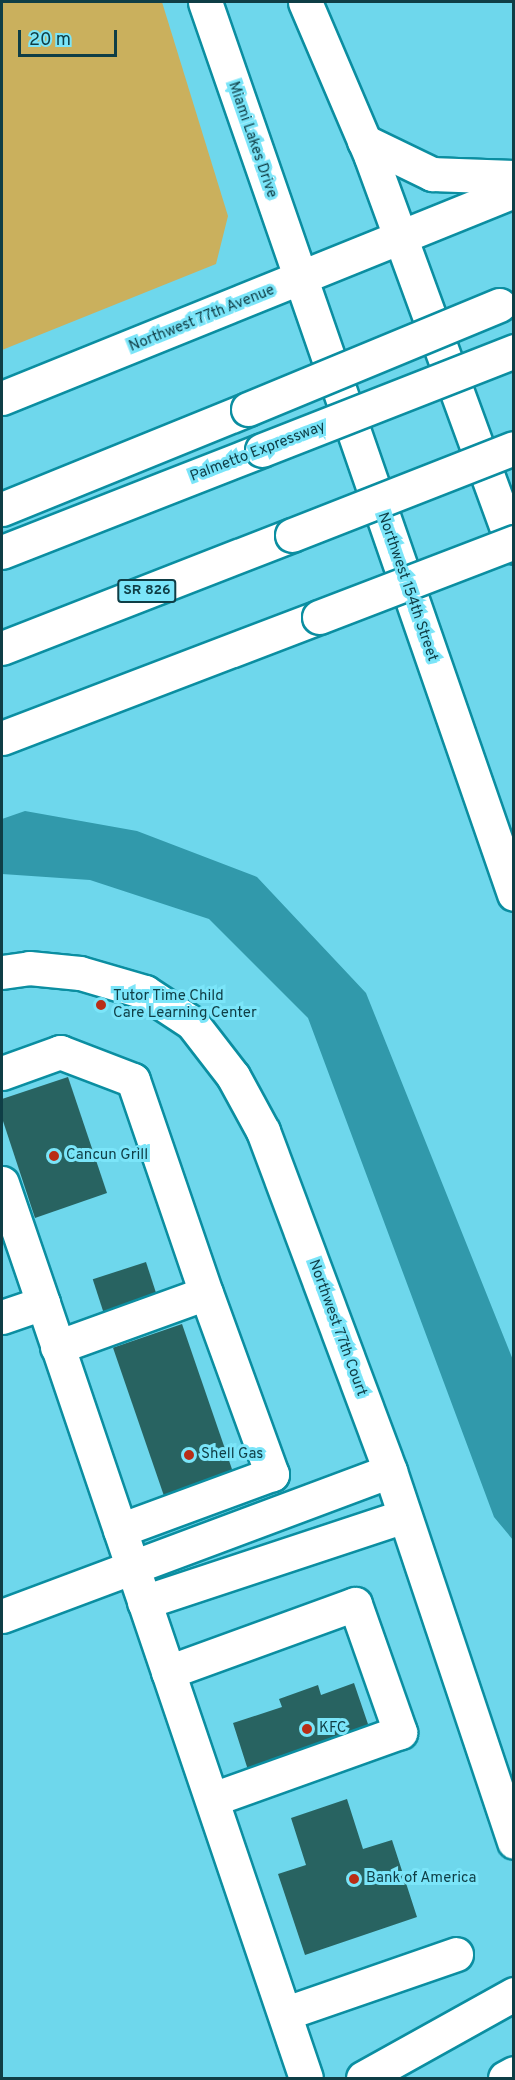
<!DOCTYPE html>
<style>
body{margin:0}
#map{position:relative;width:515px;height:2080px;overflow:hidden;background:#6ed7ec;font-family:Overpass,sans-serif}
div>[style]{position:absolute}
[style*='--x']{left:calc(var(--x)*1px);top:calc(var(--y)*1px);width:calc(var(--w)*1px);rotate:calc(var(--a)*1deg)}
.green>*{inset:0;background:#cab05d}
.water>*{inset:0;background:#3199ab}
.building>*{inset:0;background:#286361;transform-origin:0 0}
.roads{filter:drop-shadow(2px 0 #0b8ea1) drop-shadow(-2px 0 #0b8ea1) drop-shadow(0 2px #0b8ea1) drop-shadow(0 -2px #0b8ea1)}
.minor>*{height:33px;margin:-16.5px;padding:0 16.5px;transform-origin:16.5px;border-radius:16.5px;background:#fff}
.major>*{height:33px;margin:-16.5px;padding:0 16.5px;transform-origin:16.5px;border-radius:16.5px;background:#fff}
.highway>*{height:33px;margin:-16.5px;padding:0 16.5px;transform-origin:16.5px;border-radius:16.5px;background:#fff}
.bridges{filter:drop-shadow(2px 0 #0b8ea1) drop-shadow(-2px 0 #0b8ea1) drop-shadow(0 2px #0b8ea1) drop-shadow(0 -2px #0b8ea1)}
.highway-bridge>*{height:33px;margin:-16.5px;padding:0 16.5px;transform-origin:16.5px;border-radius:16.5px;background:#fff}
.dots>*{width:16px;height:16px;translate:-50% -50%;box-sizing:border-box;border:3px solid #7be5f9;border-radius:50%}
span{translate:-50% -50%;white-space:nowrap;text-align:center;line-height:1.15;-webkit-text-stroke:6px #7be5f9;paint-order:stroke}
.shield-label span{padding:2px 4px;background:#7be5f9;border:2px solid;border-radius:4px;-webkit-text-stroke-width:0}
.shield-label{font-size:14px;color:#0f3e46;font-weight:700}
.street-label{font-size:15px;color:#0f3e46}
.poi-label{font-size:15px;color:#0f3e46}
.left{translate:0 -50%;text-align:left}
.frame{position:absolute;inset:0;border:3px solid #0f3e46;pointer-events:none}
.scale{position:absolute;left:18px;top:30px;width:99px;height:27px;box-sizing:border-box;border:3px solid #0f3e46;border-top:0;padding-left:8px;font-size:18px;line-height:21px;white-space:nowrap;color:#0f3e46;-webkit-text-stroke:4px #7be5f9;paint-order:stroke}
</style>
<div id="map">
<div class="green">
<div style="clip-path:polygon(2px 2px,162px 2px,228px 216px,216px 264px,2px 350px)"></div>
</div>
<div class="water">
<div style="clip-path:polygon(25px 811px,137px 831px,257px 877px,366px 993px,513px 1360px,513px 1540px,494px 1517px,308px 1018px,209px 919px,90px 880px,2px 874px,2px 819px)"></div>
</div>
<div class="building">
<div style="clip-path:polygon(68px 1077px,107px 1193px,35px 1218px,2px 1118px,2px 1099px)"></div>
<div style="left:146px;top:1262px;width:36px;height:56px;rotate:72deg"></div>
<div style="left:182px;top:1324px;width:160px;height:73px;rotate:71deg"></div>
<div style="clip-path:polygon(354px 1683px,369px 1727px,248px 1770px,233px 1723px,282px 1707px,279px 1699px,318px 1685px,321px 1695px)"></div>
<div style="clip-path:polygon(347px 1799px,363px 1849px,392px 1840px,417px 1917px,305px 1955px,278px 1874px,306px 1865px,291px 1818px)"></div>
</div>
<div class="roads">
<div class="minor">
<div style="--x:2;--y:972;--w:27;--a:-8"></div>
<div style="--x:29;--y:968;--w:51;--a:5.6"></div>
<div style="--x:80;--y:973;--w:68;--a:16.3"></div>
<div style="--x:145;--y:992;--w:56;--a:33.4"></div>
<div style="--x:192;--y:1023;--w:67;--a:52.3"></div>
<div style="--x:233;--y:1076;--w:63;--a:61.4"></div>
<div style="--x:263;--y:1131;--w:363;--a:69.5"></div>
<div style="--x:390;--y:1471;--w:391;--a:71.5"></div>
<div style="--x:2;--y:1073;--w:62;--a:-19.9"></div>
<div style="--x:60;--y:1052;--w:78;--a:21"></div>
<div style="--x:133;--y:1080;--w:225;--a:71.1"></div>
<div style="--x:2;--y:1183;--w:127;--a:71.1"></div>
<div style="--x:43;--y:1303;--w:43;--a:161.1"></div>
<div style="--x:43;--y:1303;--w:818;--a:71.26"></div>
<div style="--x:57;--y:1347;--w:158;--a:-19.9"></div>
<div style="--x:206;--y:1293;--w:193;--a:70"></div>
<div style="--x:272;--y:1474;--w:162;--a:159.8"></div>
<div style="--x:144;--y:1602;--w:274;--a:-18.3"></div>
<div style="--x:2;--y:1616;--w:414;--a:-20.5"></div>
<div style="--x:168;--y:1672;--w:199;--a:-20"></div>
<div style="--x:355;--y:1604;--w:136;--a:70.6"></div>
<div style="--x:400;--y:1732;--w:199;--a:160.3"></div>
<div style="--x:286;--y:2013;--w:180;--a:-19.1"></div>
<div style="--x:363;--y:2078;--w:173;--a:-29.1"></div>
<div style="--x:505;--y:2078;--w:10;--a:-29"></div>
</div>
<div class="major">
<div style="--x:205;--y:2;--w:944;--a:70.89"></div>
<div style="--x:305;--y:2;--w:168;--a:66.9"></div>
<div style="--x:371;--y:157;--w:415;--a:69.9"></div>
<div style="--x:2;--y:398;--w:429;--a:-22"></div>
</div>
<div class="highway">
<div style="--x:364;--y:141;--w:76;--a:25.9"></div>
<div style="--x:432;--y:174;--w:82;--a:2.1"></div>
<div style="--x:400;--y:237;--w:123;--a:-22"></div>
<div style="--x:2;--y:509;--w:266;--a:-22.1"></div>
<div style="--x:2;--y:552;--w:279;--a:-21.4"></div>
<div style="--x:2;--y:648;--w:311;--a:-21.3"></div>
<div style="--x:2;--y:738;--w:339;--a:-20.9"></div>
</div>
</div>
<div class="bridges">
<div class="highway-bridge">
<div style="--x:248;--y:409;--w:272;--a:-22.5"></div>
<div style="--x:262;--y:450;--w:271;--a:-21.4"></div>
<div style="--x:292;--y:535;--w:238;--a:-21.4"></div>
<div style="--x:319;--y:617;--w:209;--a:-21"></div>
</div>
</div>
<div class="dots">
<div style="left:101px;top:1005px;background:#b92d16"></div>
<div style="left:54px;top:1156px;background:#b92d16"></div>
<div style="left:189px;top:1455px;background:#b92d16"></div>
<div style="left:307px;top:1729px;background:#b92d16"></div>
<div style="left:354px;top:1879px;background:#b92d16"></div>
</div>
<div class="shield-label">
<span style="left:147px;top:591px">SR 826</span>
</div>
<div class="street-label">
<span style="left:252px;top:140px;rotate:71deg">Miami Lakes Drive</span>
<span style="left:202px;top:319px;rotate:-22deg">Northwest 77th Avenue</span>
<span style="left:258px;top:452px;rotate:-21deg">Palmetto Expressway</span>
<span style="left:407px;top:587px;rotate:71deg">Northwest 154th Street</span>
<span style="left:337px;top:1328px;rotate:70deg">Northwest 77th Court</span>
</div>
<div class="poi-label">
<span class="left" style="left:113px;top:1005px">Tutor Time Child<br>Care Learning Center</span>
<span class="left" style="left:66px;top:1156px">Cancun Grill</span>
<span class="left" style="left:201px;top:1455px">Shell Gas</span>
<span class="left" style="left:319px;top:1729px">KFC</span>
<span class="left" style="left:366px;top:1879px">Bank of America</span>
</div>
<div class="frame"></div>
<div class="scale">20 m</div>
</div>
